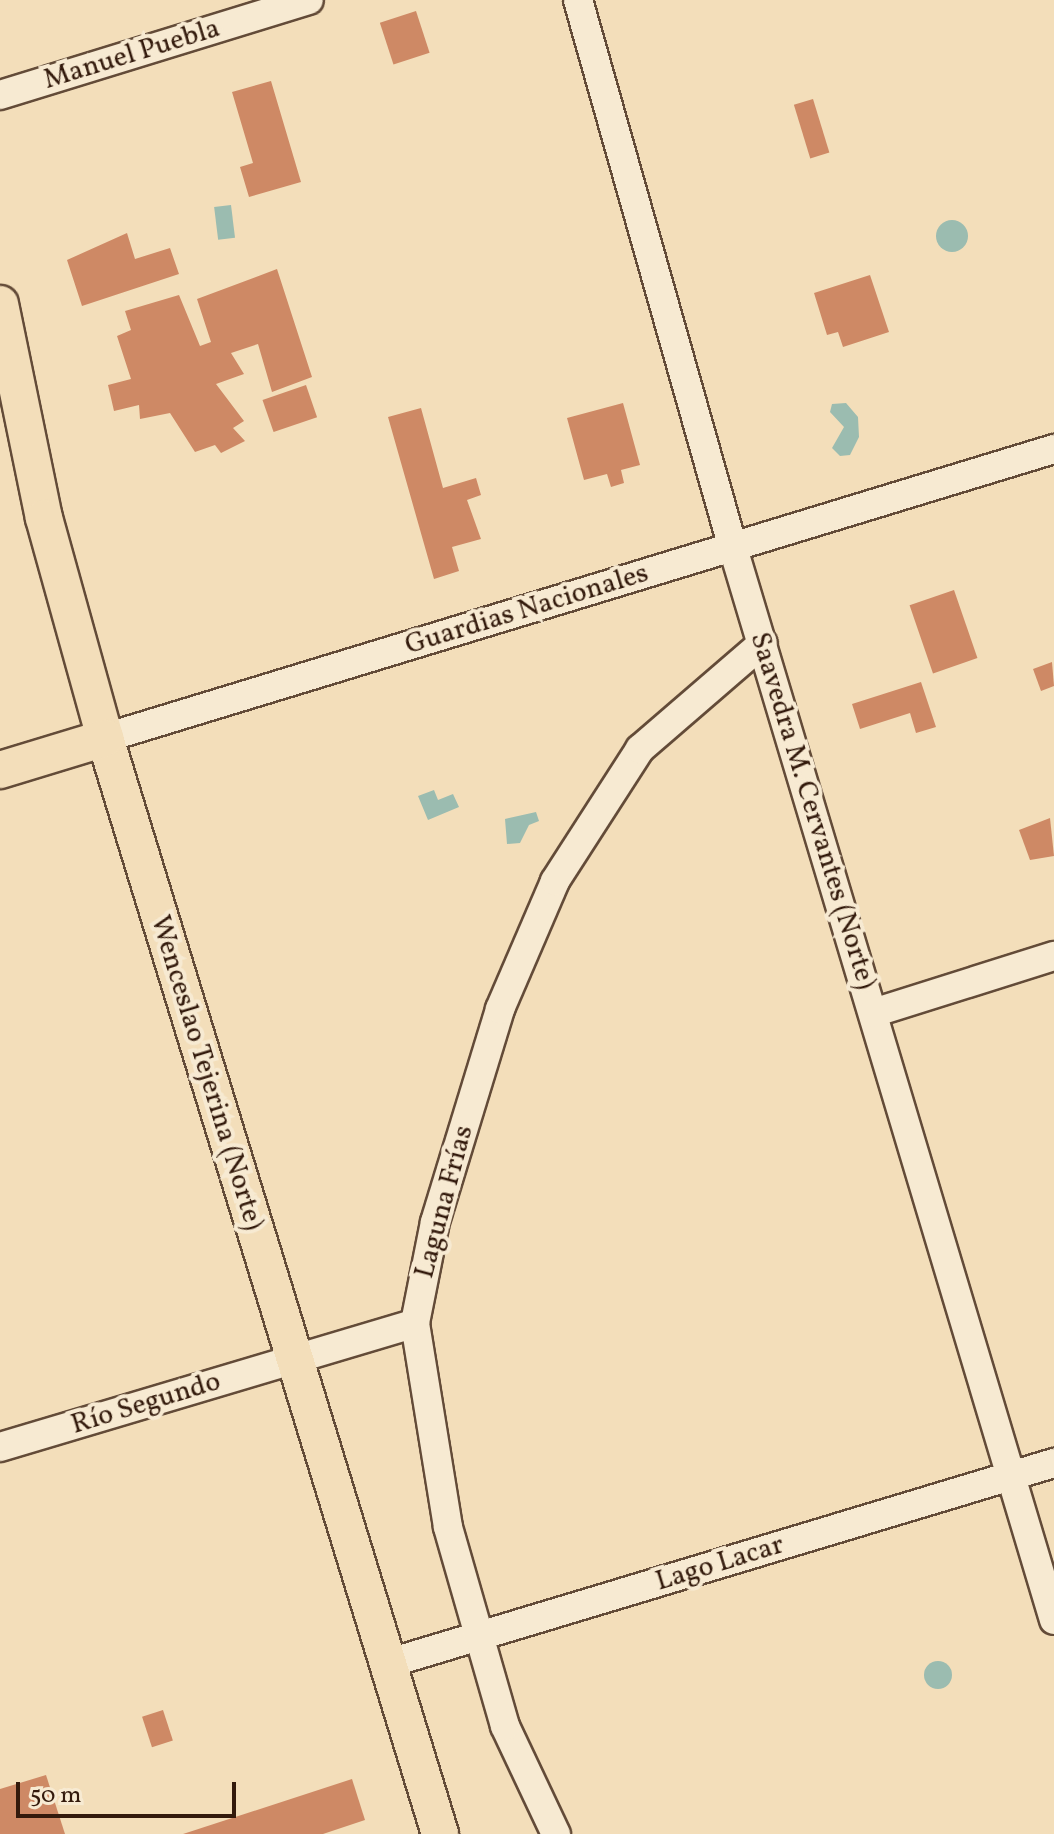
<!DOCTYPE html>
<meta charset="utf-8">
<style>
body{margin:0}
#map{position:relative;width:1054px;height:1834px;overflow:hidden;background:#f3deba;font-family:Vollkorn,serif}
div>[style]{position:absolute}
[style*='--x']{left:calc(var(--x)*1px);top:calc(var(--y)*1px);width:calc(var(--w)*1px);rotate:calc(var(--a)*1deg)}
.water>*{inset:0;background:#9bbcb0;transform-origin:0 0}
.round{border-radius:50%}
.building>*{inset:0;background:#ce8965;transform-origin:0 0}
.roads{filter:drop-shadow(2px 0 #634b38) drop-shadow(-2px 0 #634b38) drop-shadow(0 2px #634b38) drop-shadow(0 -2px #634b38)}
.minor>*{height:28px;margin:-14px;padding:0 14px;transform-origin:14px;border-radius:14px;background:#f7ead2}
.major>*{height:36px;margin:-18px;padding:0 18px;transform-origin:18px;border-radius:18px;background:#f3deba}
span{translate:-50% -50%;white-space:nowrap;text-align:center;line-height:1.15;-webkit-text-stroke:8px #f7ead2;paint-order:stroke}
.street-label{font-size:28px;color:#331a0c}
.scale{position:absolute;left:16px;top:1782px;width:220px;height:36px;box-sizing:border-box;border:4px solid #331a0c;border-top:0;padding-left:10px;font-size:24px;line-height:28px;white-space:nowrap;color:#331a0c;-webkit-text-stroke:6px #f7ead2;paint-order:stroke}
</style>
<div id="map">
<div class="water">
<div style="left:231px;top:205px;width:33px;height:17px;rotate:83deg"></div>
<div class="round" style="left:936px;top:220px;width:32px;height:32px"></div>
<div style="clip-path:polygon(846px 403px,858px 417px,859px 437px,850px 455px,840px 456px,832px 448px,844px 427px,830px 412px,832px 404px)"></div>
<div style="clip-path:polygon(434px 790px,438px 800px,453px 794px,459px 807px,428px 820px,418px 796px)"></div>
<div style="clip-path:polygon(536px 812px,539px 821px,529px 825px,520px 843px,507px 844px,505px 819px)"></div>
<div class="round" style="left:924px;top:1661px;width:28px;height:28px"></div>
</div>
<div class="building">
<div style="left:416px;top:11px;width:44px;height:38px;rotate:72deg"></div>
<div style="clip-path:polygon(271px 81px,301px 182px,249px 197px,240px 167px,253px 163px,232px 92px)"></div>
<div style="left:813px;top:99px;width:56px;height:20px;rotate:73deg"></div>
<div style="clip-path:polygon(127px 233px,135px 259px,170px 248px,179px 274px,82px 306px,67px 260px)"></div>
<div style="clip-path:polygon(277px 269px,312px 377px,272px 392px,258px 344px,231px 353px,244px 374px,216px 384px,244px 421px,233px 428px,245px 441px,221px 453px,215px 445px,195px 452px,170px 413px,140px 419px,139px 405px,114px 411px,108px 385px,131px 379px,117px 336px,131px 330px,125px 311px,179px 295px,200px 346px,211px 342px,197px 299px)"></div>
<div style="clip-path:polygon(870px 275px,889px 332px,843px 347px,838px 332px,827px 335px,814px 293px)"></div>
<div style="left:306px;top:385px;width:34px;height:46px;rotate:71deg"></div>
<div style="clip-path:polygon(623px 403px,640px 465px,621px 470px,624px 483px,611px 487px,607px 474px,584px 480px,567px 418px)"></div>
<div style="clip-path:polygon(421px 408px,443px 488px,476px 478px,481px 495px,467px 500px,481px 539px,452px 547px,459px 571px,434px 579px,388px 417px)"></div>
<div style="left:954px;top:590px;width:72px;height:47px;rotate:71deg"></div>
<div style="clip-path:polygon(1052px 662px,1054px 686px,1041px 691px,1033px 669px)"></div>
<div style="clip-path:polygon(921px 682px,936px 727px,916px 733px,910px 713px,860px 729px,852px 704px)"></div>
<div style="clip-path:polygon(1050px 818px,1054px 856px,1030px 860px,1019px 830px)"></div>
<div style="left:163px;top:1710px;width:32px;height:22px;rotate:72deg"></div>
<div style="clip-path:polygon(46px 1775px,65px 1834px,0 1834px,0 1789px)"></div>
<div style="clip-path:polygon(352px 1779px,365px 1820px,323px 1834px,183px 1834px)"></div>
</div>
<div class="roads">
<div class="minor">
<div style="--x:578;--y:0;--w:569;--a:74.21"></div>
<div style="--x:733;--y:548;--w:1119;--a:73.33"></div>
<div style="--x:0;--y:95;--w:323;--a:-17.1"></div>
<div style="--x:105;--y:738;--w:992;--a:-16.94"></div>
<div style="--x:873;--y:1013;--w:190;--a:-17.5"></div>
<div style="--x:0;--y:1447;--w:433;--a:-16.6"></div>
<div style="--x:386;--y:1664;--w:698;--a:-16.75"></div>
<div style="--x:556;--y:1834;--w:119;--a:-115.3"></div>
<div style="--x:505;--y:1726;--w:207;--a:-106"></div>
<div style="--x:448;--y:1527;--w:207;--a:-99.2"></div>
<div style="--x:415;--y:1323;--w:103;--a:-78.8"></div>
<div style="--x:435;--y:1222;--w:223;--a:-73"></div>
<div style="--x:500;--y:1009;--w:139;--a:-66.7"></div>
<div style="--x:555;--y:881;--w:157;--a:-57.2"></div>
<div style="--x:640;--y:749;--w:162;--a:-40.8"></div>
</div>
<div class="major">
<div style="--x:0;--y:304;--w:218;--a:78.4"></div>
<div style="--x:44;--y:518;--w:228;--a:74.5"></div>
<div style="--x:105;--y:738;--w:1146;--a:73"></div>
<div style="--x:0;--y:770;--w:110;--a:-16.9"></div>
</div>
</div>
<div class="street-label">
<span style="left:132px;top:55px;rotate:-17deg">Manuel Puebla</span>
<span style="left:527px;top:610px;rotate:-17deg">Guardias Nacionales</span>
<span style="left:812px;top:811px;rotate:73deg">Saavedra M. Cervantes (Norte)</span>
<span style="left:206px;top:1073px;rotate:73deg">Wenceslao Tejerina (Norte)</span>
<span style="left:445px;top:1202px;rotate:-75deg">Laguna Frías</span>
<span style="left:146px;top:1404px;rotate:-17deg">Río Segundo</span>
<span style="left:720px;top:1564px;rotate:-17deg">Lago Lacar</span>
</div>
<div class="scale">50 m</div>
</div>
